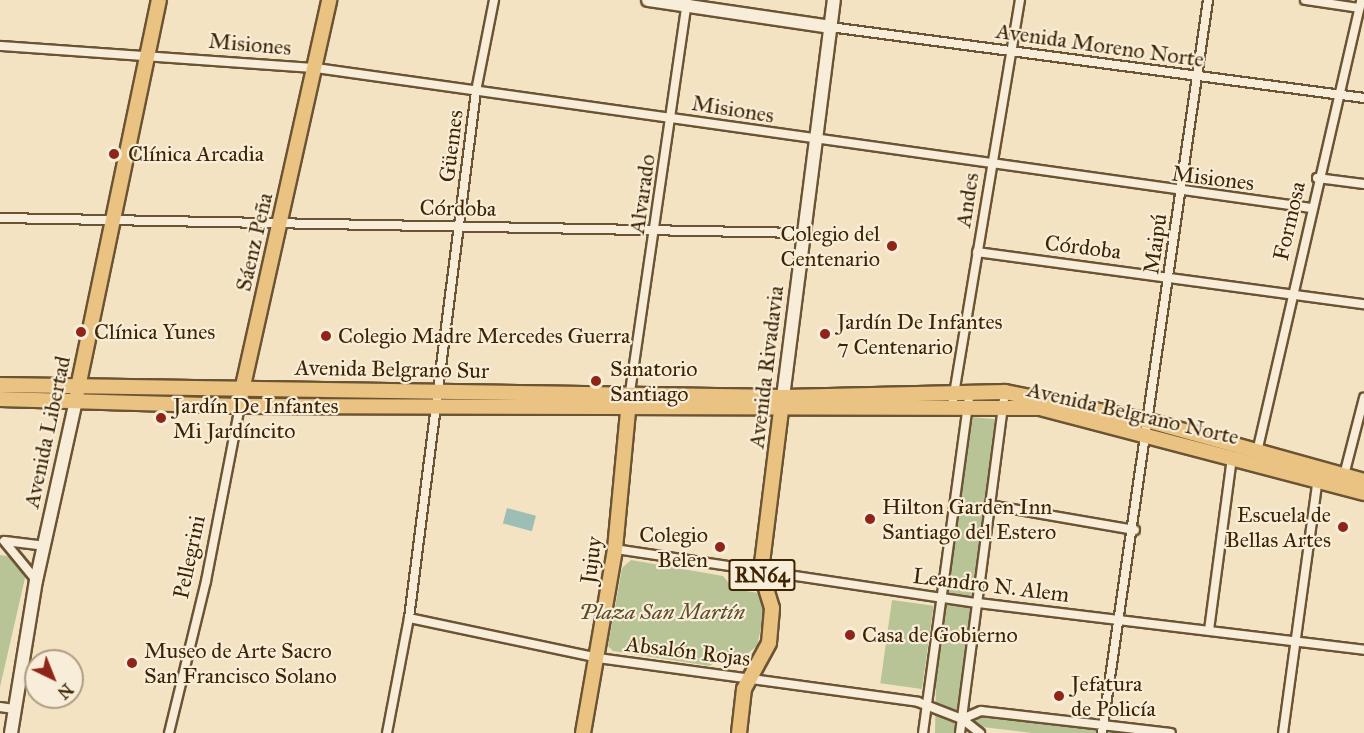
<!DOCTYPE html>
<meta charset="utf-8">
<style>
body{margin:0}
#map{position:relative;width:1364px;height:733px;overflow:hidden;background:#f4e3c3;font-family:"IM FELL Great Primer",serif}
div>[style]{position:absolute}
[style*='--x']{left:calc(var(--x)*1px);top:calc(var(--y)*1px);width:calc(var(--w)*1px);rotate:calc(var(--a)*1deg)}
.green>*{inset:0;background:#b8c496;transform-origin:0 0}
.water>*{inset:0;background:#9cbeb4;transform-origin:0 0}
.roads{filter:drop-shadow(2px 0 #6b5433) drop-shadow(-2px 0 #6b5433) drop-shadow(0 2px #6b5433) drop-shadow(0 -2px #6b5433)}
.street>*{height:8px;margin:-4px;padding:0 4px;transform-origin:4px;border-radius:4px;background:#f8edd8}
.secondary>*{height:12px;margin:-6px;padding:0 6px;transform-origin:6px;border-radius:6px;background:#f8edd8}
.primary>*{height:14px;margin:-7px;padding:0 7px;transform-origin:7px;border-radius:7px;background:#eac282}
.dots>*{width:16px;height:16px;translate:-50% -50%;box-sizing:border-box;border:3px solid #f8edd8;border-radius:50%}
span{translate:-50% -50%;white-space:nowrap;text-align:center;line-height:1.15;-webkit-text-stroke:4.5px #f8edd8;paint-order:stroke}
.shield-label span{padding:2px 4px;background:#f8edd8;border:2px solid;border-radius:4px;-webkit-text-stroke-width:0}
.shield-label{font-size:21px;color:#3d2503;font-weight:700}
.street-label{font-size:22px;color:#3d2503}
.poi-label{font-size:22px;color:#3d2503}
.left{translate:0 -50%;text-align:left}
.right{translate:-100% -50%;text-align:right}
.park-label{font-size:22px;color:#5c4d28;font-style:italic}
.north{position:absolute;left:24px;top:649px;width:60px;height:60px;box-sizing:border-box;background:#f8edd8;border:2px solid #ad9d83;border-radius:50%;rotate:137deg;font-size:16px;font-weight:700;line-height:24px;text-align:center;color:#3d2503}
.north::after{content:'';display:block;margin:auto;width:21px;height:27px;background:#8f2418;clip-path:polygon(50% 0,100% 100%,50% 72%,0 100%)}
</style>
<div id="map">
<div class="green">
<div style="clip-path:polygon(971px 417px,995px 419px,954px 733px,935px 733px,936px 680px)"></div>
<div style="clip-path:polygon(0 555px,12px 557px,25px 578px,0 687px)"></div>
<div style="clip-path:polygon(631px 560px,723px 576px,734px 589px,758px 593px,765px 610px,757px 646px,742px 658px,721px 657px,710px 666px,613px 651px,608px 646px,622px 568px)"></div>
<div style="left:892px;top:600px;width:42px;height:84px;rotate:8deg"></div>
<div style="clip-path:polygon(977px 715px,1145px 733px,1032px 733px,974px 726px)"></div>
</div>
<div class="water">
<div style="left:507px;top:508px;width:30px;height:16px;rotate:15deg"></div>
</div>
<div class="roads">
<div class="street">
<div style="--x:1305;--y:0;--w:55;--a:8.4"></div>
<div style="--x:830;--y:27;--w:539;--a:7.57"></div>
<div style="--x:0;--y:46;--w:317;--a:4"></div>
<div style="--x:316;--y:68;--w:1005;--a:8.01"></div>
<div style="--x:1317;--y:178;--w:47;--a:7.3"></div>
<div style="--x:0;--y:218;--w:804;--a:1.07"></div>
<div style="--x:977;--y:252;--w:390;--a:7.7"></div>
<div style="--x:630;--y:392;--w:396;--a:-81.7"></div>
<div style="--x:952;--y:406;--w:412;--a:-80.5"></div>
<div style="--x:1257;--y:452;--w:464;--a:-77"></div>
<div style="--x:1343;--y:479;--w:84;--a:-75.5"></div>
<div style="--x:990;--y:505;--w:147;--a:9.8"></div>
<div style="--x:4;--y:541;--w:50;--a:50.6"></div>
<div style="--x:5;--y:541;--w:39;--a:7"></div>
<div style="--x:615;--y:549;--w:367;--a:8.5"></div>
<div style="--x:978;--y:603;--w:389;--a:6.9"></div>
<div style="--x:409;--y:618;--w:193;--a:11.9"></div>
<div style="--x:598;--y:658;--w:323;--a:7.8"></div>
<div style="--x:918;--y:702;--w:47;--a:21.1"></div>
<div style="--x:962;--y:719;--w:23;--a:38"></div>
<div style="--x:1209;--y:630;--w:175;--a:-82.4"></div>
<div style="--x:0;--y:707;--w:14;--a:8"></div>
<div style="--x:962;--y:719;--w:21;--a:-23"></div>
<div style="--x:981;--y:711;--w:191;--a:6.6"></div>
<div style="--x:169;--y:733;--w:156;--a:-76.3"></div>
<div style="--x:206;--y:581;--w:178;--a:-79"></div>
<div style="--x:387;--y:733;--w:117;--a:-79.2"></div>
<div style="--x:409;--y:618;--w:531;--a:-82.75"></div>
<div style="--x:476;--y:91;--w:93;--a:-78.8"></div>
<div style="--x:923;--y:733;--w:344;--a:-82.2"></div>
<div style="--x:960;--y:733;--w:344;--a:-82.5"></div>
<div style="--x:1102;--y:733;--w:741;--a:-81.77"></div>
<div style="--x:1283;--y:733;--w:257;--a:-82.2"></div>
</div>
<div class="secondary">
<div style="--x:648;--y:0;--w:184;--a:8.4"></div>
<div style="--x:783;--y:397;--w:400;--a:-82.7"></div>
<div style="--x:11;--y:733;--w:154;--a:-80.7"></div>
<div style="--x:36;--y:581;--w:185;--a:-77.5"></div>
</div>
<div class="primary">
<div style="--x:0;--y:385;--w:783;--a:0.88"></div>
<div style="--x:783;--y:397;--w:222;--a:-1.3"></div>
<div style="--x:1005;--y:392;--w:147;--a:11.4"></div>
<div style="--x:1149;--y:421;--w:223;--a:15.6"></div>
<div style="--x:77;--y:392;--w:400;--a:-78.2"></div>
<div style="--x:241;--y:395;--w:405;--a:-77.4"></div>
<div style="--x:0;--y:399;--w:240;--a:1.7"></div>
<div style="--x:240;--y:406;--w:800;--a:0.14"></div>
<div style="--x:1040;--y:408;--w:335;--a:14.7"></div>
<div style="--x:583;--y:733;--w:187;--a:-80.1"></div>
<div style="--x:615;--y:549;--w:150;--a:-84.6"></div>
<div style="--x:739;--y:733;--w:44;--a:-83.5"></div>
<div style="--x:744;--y:689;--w:52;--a:-61.5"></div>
<div style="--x:769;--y:643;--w:35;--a:-85"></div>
<div style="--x:772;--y:608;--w:39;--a:-107"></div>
<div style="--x:761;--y:571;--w:170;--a:-82.9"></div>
</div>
</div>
<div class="dots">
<div style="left:114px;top:154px;background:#8f2418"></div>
<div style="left:892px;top:246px;background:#8f2418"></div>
<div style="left:81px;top:332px;background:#8f2418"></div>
<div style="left:825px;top:334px;background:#8f2418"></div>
<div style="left:326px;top:336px;background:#8f2418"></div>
<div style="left:596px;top:381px;background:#8f2418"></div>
<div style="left:161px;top:418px;background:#8f2418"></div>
<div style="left:870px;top:519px;background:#8f2418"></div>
<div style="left:1343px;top:527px;background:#8f2418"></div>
<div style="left:720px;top:547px;background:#8f2418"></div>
<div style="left:850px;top:635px;background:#8f2418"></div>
<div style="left:132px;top:663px;background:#8f2418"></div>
<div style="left:1059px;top:696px;background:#8f2418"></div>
</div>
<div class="shield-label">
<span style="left:762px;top:575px">RN64</span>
</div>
<div class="street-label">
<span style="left:250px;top:44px;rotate:5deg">Misiones</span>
<span style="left:1100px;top:45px;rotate:8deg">Avenida Moreno Norte</span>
<span style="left:733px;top:109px;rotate:9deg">Misiones</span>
<span style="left:451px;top:146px;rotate:-83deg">Güemes</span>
<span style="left:1213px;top:178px;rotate:7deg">Misiones</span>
<span style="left:642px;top:194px;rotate:-82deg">Alvarado</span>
<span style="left:967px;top:200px;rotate:-81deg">Andes</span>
<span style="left:458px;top:208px;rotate:1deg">Córdoba</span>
<span style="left:1289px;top:221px;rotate:-77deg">Formosa</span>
<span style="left:254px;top:242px;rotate:-77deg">Sáenz Peña</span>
<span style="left:1155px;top:244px;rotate:-82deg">Maipú</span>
<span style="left:1083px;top:247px;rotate:7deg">Córdoba</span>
<span style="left:766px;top:367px;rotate:-83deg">Avenida Rivadavia</span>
<span style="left:392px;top:369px;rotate:1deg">Avenida Belgrano Sur</span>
<span style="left:1133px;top:413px;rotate:13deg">Avenida Belgrano Norte</span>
<span style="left:47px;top:432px;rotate:-78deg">Avenida Libertad</span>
<span style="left:189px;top:557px;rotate:-78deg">Pellegrini</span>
<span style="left:591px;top:560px;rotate:-82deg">Jujuy</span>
<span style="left:991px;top:585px;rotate:7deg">Leandro N. Alem</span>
<span style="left:688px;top:651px;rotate:7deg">Absalón Rojas</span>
</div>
<div class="poi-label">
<span class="left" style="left:128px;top:154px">Clínica Arcadia</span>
<span class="right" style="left:880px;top:246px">Colegio del<br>Centenario</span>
<span class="left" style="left:837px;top:334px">Jardín De Infantes<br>7 Centenario</span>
<span class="left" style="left:94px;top:332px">Clínica Yunes</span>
<span class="left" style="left:338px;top:336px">Colegio Madre Mercedes Guerra</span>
<span class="left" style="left:610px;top:381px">Sanatorio<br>Santiago</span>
<span class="left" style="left:173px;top:418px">Jardín De Infantes<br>Mi Jardíncito</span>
<span class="left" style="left:882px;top:519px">Hilton Garden Inn<br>Santiago del Estero</span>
<span class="right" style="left:1331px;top:527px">Escuela de<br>Bellas Artes</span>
<span class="right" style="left:708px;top:547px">Colegio<br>Belen</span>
<span class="left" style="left:862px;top:635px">Casa de Gobierno</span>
<span class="left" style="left:144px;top:663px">Museo de Arte Sacro<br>San Francisco Solano</span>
<span class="left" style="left:1071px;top:696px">Jefatura<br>de Policía</span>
</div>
<div class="park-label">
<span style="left:662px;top:612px">Plaza San Martín</span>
</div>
<div class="north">N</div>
</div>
